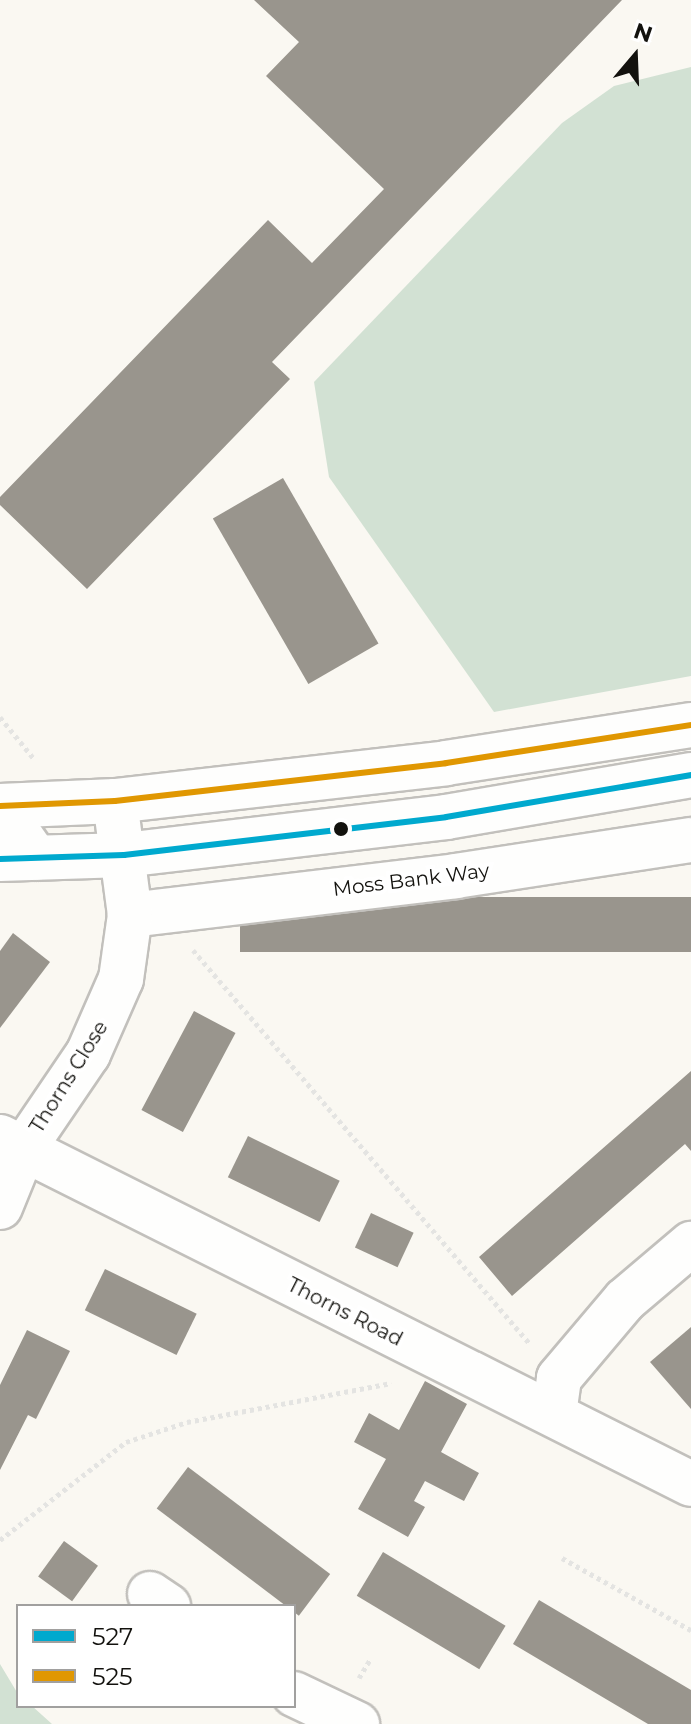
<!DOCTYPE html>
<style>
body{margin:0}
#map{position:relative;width:691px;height:1724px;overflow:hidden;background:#faf8f2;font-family:Montserrat,sans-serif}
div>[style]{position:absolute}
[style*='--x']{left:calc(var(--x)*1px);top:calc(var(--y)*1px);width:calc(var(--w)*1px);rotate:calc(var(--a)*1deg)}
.green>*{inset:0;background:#d2e1d3}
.building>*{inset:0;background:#99958d;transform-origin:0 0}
.path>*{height:5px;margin-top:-2.5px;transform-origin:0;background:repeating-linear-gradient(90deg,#e4e4e2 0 4px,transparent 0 8px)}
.roads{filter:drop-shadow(2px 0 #c2c0bc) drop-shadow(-2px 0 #c2c0bc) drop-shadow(0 2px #c2c0bc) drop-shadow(0 -2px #c2c0bc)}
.minor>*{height:44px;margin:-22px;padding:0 22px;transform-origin:22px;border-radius:22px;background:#fefefd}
.highway>*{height:44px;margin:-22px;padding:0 22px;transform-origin:22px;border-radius:22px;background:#fefefd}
.bus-1>*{height:6px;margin:-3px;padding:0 3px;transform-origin:3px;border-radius:3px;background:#00a9ce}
.bus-2>*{height:6px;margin:-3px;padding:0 3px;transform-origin:3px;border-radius:3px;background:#e09701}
.dots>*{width:22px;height:22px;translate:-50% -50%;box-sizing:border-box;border:4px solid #fff;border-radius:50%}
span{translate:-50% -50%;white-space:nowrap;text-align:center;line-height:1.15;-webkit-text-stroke:8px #fff;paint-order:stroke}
.street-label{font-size:20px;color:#13120e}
.legend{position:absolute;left:16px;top:1604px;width:280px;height:104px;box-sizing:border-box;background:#fff;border:2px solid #a1a09f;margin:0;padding:10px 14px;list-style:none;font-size:24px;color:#13120e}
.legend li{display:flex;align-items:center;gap:16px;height:40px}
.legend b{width:40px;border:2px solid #a1a09f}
.north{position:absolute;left:595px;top:16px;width:80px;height:80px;-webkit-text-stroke:6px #fff;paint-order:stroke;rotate:19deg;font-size:22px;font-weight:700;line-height:32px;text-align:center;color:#13120e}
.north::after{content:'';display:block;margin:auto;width:28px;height:36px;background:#13120e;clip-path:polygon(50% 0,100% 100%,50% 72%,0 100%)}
</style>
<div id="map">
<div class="green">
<div style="clip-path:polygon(691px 67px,691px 676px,494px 712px,329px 477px,314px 382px,562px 123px,614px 86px)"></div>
<div style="clip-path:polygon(0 1664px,18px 1694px,18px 1706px,32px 1706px,52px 1724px,0 1724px)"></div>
</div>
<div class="building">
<div style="clip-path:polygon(254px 0,622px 0,272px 362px,290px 379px,87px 589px,0 505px,0 497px,268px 220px,312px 263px,384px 189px,266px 76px,299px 42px)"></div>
<div style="left:283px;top:478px;width:191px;height:81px;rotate:60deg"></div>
<div style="left:691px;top:897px;width:55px;height:451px;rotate:90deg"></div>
<div style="clip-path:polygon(13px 933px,50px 962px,0 1028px,0 951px)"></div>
<div style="left:194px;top:1011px;width:47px;height:112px;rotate:28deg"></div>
<div style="clip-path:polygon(691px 1071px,691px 1151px,685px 1144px,512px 1296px,479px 1257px)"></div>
<div style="left:248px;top:1136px;width:102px;height:46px;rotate:26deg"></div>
<div style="left:371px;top:1213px;width:47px;height:38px;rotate:25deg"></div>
<div style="left:105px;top:1269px;width:102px;height:46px;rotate:26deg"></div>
<div style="clip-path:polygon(691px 1327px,691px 1409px,650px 1362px)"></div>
<div style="clip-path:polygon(27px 1330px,70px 1351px,36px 1419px,28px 1415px,0 1470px,0 1385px)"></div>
<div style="clip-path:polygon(425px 1381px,467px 1404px,441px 1452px,479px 1473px,464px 1501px,425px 1481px,414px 1501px,425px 1507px,408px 1537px,358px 1509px,386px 1459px,354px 1442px,369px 1413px,399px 1430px)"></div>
<div style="left:188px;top:1467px;width:178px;height:52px;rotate:37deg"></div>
<div style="left:64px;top:1541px;width:42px;height:44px;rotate:36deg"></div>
<div style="left:383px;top:1552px;width:143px;height:51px;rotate:31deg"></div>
<div style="clip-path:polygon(539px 1600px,691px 1690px,691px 1724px,648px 1724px,513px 1644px)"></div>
</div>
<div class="path">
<div style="--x:0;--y:717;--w:55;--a:50.9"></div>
<div style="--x:193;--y:950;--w:518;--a:49.46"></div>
<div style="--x:0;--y:1540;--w:160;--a:-37.9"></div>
<div style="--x:126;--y:1442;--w:64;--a:-18.2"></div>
<div style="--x:187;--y:1422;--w:208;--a:-10.8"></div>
<div style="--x:562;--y:1558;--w:148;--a:29.2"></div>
<div style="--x:359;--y:1678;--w:21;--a:-59"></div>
</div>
<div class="roads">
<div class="minor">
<div style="--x:0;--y:807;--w:62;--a:54.8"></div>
<div style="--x:130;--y:915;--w:328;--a:-6.8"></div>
<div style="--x:456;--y:876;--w:238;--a:-8.7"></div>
<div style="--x:0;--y:1137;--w:773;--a:26.66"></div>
<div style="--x:0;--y:1207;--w:64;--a:-67.9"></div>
<div style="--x:24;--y:1148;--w:114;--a:-55.8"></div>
<div style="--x:88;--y:1054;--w:82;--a:-66.3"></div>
<div style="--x:121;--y:979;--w:65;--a:-82"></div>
<div style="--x:130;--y:915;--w:115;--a:-97.5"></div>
<div style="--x:554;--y:1414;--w:36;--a:-82"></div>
<div style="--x:559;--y:1378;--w:102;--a:-49.8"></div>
<div style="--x:625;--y:1300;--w:87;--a:-40.3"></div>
<div style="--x:150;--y:1594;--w:22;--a:34"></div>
<div style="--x:294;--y:1694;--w:70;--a:25.5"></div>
</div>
<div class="highway">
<div style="--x:0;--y:806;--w:115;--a:-2.5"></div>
<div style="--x:115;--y:801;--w:333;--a:-6.5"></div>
<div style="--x:446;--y:763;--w:248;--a:-8.8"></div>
<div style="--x:0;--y:859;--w:124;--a:-1.8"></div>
<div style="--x:124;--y:855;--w:324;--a:-6.7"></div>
<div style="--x:446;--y:817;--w:249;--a:-9.7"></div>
</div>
</div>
<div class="bus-1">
<div style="--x:0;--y:859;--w:124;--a:-1.8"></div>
<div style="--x:124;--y:855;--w:324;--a:-6.7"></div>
<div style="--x:446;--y:817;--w:249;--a:-9.7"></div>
</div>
<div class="bus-2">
<div style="--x:0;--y:806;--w:115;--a:-2.5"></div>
<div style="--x:115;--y:801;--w:333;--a:-6.5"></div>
<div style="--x:446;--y:763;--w:248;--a:-8.8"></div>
</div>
<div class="dots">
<div style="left:341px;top:829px;background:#13120e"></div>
</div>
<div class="street-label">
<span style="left:411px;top:880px;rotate:-7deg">Moss Bank Way</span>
<span style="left:69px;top:1077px;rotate:-58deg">Thorns Close</span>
<span style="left:345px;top:1312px;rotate:27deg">Thorns Road</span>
</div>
<ul class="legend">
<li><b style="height:10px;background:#00a9ce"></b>527</li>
<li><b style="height:10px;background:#e09701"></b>525</li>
</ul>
<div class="north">N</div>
</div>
